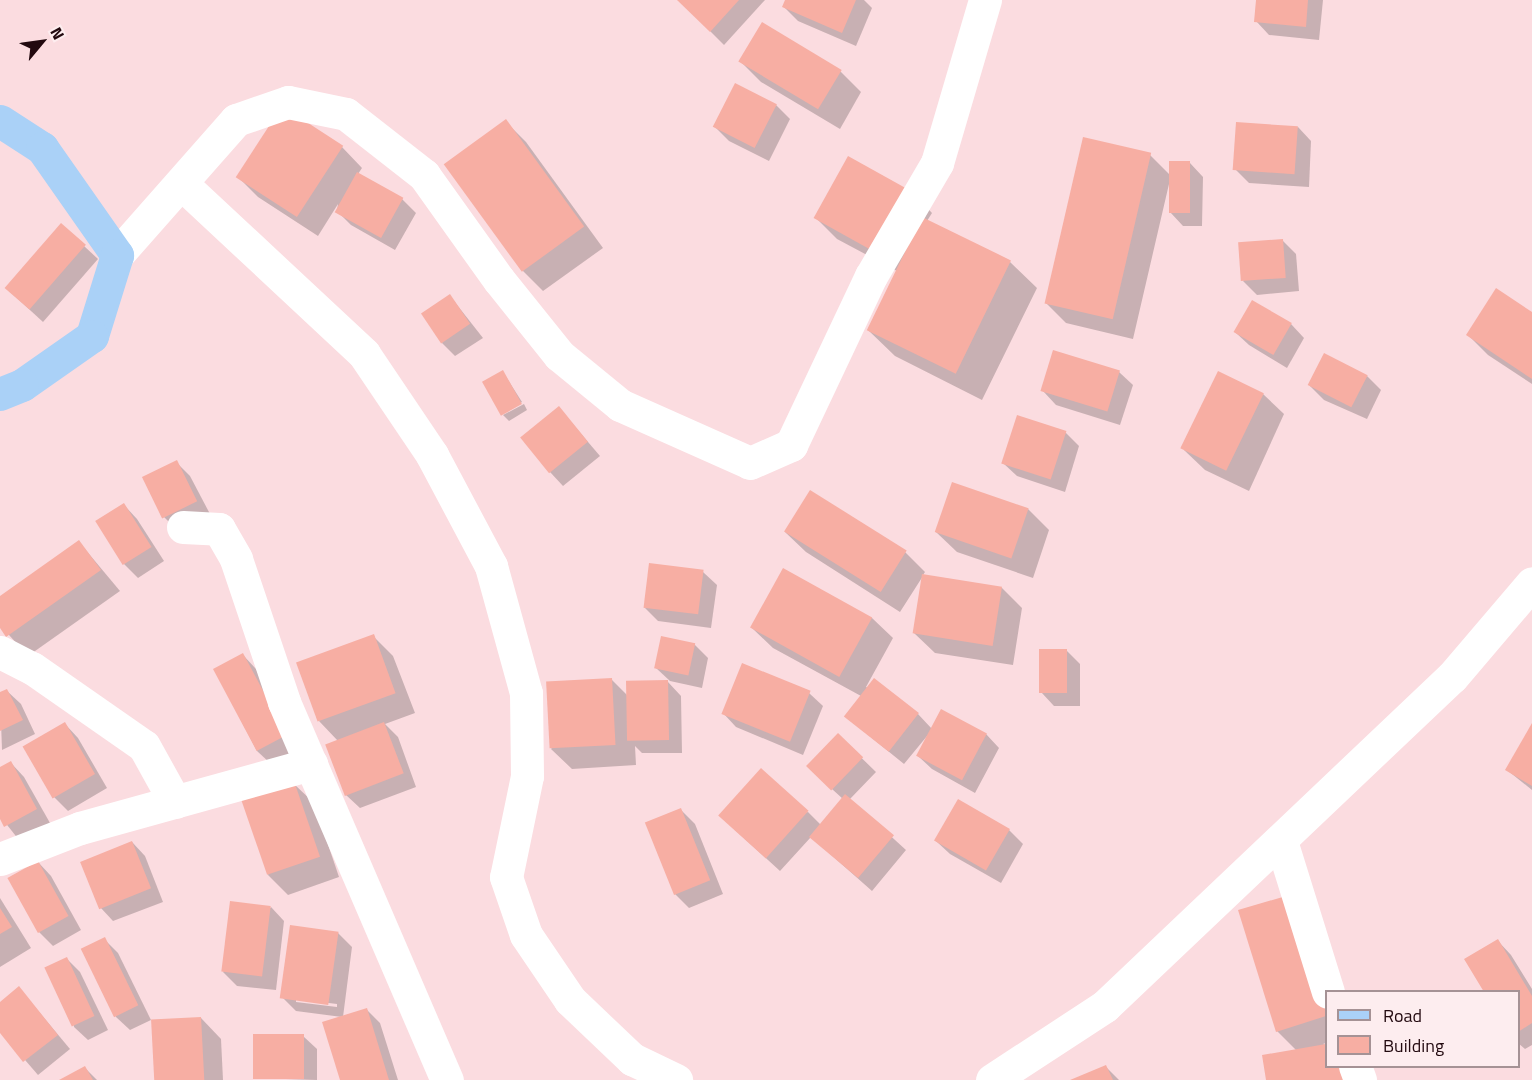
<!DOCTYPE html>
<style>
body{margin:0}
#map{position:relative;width:1532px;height:1080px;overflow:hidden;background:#fbdce0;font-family:"Titillium Web",sans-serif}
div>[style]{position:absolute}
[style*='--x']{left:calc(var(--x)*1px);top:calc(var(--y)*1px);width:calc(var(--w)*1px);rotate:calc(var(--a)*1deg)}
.shadow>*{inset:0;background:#0003}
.building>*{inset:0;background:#f7aea3;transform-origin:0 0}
.minor>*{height:33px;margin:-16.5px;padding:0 16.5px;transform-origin:16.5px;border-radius:16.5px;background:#fff}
.major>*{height:33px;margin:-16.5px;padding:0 16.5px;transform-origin:16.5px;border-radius:16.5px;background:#aad1f7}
span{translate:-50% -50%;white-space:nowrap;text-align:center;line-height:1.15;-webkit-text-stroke:4.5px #fdedef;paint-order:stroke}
.legend{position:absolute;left:1325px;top:990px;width:195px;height:78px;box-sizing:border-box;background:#fdedef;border:2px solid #a59295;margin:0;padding:8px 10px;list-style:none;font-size:18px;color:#22090f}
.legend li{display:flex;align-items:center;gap:12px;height:30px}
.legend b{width:30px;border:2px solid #a59295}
.north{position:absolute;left:12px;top:12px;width:60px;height:60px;-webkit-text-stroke:4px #fdedef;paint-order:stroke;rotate:61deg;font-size:16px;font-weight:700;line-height:24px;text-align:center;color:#22090f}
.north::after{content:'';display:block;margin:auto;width:21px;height:27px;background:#22090f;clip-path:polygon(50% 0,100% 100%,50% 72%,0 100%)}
</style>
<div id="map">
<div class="shadow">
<div style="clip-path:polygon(679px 0,765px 0,724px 45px)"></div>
<div style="clip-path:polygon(787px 0,864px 0,872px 8px,856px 46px,798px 21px,784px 7px)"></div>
<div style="clip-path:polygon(1257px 0,1323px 0,1319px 40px,1269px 35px,1256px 21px)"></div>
<div style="clip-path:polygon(762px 25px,841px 72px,861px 92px,840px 129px,761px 82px,741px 62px)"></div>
<div style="clip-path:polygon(776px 105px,790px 119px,769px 161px,729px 141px,715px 127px)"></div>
<div style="clip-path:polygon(505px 121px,526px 142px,603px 248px,543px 291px,523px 271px)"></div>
<div style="clip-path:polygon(1298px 127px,1311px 141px,1309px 187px,1249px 183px,1235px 169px)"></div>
<div style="clip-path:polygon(342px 147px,362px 168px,358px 174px,402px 199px,416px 213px,395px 250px,351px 225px,337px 211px,338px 204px,318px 236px,258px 197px,238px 177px)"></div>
<div style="clip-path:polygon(1150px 155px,1170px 175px,1190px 163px,1203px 177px,1202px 226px,1183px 226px,1170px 212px,1169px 184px,1133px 339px,1066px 323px,1046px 303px)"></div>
<div style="clip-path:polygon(912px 192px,932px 213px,927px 221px,1010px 262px,1037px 288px,982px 400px,895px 356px,868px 330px,897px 271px,837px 239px,816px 218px)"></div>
<div style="clip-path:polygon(1282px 240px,1296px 254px,1299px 291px,1257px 295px,1243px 281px)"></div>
<div style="clip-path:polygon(84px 246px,98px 259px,43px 322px,6px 288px)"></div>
<div style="clip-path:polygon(450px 296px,483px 338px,455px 356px,442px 343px)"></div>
<div style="clip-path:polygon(1532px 314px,1532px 384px,1488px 355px,1468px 335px)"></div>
<div style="clip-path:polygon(1291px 324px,1304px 338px,1287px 368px,1249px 345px,1235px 332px)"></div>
<div style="clip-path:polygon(503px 372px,522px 402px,502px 413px)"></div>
<div style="clip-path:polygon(1119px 372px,1133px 385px,1120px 425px,1056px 405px,1043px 391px)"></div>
<div style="clip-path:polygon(1367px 376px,1381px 390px,1367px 419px,1324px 400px,1310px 386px)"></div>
<div style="clip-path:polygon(1263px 394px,1284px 414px,1249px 491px,1205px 470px,1184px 450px)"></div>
<div style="clip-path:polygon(524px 404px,527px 410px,509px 421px,503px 415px)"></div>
<div style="clip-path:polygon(559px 408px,600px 456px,563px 486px,550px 472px)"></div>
<div style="clip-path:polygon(1018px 417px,1066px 433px,1079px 446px,1065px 492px,1017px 476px,1003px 463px)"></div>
<div style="clip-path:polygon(176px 462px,190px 476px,210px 514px,178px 531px,164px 517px)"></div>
<div style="clip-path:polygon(124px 505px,137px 519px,164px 561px,138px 578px,124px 564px)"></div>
<div style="clip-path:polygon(1028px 509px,1049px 530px,1033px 578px,957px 552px,936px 532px)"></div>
<div style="clip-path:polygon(785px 532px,905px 552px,925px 572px,923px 575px,1002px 588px,1022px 608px,1013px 665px,935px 653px,914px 633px,923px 576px,900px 612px,806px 552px)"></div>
<div style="clip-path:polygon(79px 542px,120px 591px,28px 656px,0 625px,0 598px)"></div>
<div style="clip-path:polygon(703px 572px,717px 585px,711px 628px,658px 621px,644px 607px)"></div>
<div style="clip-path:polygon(872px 618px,893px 638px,866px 687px,918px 714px,932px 729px,986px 734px,999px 748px,975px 793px,932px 769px,918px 756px,932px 730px,904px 764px,846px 717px,861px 696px,773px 648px,752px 628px)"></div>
<div style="clip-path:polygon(373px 636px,393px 656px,415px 713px,385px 724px,398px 737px,416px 787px,360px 808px,346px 795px,338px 741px,319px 721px)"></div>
<div style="clip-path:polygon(694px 644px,708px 658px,702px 688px,670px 681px,656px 668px)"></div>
<div style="clip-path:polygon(1066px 650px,1080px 664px,1080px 706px,1054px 706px,1041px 692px)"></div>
<div style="clip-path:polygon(243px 655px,256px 669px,299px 749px,271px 764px,257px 751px,215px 670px)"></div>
<div style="clip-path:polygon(611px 679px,628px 696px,668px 682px,681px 696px,682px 753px,642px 753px,635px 746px,636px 765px,572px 769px,551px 749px)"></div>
<div style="clip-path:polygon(7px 691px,21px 704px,35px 734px,2px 750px,0 694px)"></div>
<div style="clip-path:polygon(809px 693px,823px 706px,803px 755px,736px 727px,723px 713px)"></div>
<div style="clip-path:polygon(65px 724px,78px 738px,107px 788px,68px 811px,54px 797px)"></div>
<div style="clip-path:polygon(1532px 726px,1532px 790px,1507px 770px)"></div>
<div style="clip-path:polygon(838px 735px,876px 772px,850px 799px,906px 850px,872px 891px,811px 837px,780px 871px,734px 829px,808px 812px,821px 825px,843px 799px,822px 780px)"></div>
<div style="clip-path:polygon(11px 763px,24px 777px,50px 823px,19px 840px,0 816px,0 769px)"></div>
<div style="clip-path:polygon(293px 783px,314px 803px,339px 877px,288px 895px,268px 875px)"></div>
<div style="clip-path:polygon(681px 810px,695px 824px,723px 894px,689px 908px,675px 894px)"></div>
<div style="clip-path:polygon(1009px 830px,1023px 844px,1001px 883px,950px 854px,936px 841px)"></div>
<div style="clip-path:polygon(132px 842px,145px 856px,163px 902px,113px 921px,100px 907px,82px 862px)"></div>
<div style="clip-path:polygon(38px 862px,51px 876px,81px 930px,53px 946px,39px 932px,9px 878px)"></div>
<div style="clip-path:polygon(0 898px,31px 948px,0 967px)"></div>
<div style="clip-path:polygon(271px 907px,284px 921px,276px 990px,237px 986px,223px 972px)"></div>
<div style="clip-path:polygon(evenodd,338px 933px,352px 947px,343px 1017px,367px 1010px,380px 1023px,398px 1080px,341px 1080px,342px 1017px,296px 1011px,283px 998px,338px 933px,296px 999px,337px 1004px,337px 1007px,296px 1002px,296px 999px)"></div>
<div style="clip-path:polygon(104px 939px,118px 953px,151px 1020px,130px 1030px,116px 1017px,83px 950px)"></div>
<div style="clip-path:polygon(1498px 941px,1511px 955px,1532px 989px,1532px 1045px,1525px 1049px,1518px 1043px,1518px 992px)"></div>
<div style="clip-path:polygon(67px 959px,80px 972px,108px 1030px,88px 1040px,74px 1027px)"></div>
<div style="clip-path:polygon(19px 988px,70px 1049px,38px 1075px,0 1031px,0 1003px)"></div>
<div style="clip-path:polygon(1326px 992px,1326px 1043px,1323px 1044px,1326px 1045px,1326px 1066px,1268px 1080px,1296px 1050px,1277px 1031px)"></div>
<div style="clip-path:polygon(201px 1018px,221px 1039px,223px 1080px,156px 1080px)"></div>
<div style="clip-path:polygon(303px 1036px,317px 1049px,317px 1080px,254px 1078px)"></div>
<div style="clip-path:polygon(1106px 1067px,1119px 1080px,1074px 1080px)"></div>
<div style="clip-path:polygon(85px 1068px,97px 1080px,62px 1080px)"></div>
</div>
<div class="building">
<div style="clip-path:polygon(677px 0,739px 0,710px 32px)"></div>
<div style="clip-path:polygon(785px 0,856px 0,842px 33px,782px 7px)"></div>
<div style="clip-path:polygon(1256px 0,1308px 0,1306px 27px,1254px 22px)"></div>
<div style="left:762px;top:22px;width:93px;height:46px;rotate:31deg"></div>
<div style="left:735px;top:83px;width:47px;height:49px;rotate:27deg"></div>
<div style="left:282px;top:106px;width:73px;height:85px;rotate:33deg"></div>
<div style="left:506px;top:119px;width:133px;height:77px;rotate:54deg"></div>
<div style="left:1236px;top:122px;width:62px;height:48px;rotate:4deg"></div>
<div style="left:1083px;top:137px;width:70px;height:171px;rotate:13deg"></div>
<div style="left:848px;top:156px;width:73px;height:71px;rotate:29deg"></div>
<div style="left:1169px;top:161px;width:21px;height:52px"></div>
<div style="left:357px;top:172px;width:53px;height:46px;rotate:29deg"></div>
<div style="left:922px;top:217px;width:99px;height:126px;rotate:26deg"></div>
<div style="left:61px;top:223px;width:33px;height:86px;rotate:41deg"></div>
<div style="left:1283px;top:239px;width:39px;height:45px;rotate:86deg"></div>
<div style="clip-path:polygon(1496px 288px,1532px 312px,1532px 379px,1466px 335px)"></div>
<div style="left:450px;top:294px;width:36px;height:35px;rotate:56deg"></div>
<div style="left:1252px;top:300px;width:46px;height:37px;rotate:30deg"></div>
<div style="left:1053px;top:350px;width:70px;height:43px;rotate:17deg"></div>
<div style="left:1324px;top:353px;width:49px;height:36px;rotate:27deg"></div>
<div style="left:503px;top:370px;width:39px;height:24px;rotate:61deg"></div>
<div style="left:1218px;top:371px;width:51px;height:86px;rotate:26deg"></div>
<div style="left:559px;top:406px;width:46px;height:50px;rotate:51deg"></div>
<div style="left:1017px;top:415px;width:52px;height:51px;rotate:18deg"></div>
<div style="left:177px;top:460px;width:46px;height:39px;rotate:64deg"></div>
<div style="left:952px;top:482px;width:81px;height:53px;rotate:19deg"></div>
<div style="left:810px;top:490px;width:114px;height:49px;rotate:32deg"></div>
<div style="left:124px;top:503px;width:52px;height:34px;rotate:58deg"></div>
<div style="clip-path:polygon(79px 540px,101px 570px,6px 637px,0 628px,0 596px)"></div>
<div style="left:649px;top:563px;width:55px;height:45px;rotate:7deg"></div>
<div style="left:783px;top:568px;width:102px;height:68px;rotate:29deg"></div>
<div style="left:922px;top:574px;width:81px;height:60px;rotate:9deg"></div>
<div style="left:374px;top:634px;width:63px;height:83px;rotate:70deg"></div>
<div style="left:661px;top:636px;width:35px;height:33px;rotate:12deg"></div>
<div style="left:1039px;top:649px;width:28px;height:44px"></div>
<div style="left:243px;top:653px;width:93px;height:34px;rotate:62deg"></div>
<div style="left:742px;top:663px;width:74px;height:55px;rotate:22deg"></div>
<div style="left:612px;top:678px;width:67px;height:66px;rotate:87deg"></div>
<div style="left:874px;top:678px;width:57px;height:49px;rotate:38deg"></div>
<div style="left:668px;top:680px;width:60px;height:42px;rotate:89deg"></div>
<div style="clip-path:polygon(7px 689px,23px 720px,0 731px,0 692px)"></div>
<div style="left:941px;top:709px;width:52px;height:53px;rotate:28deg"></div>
<div style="left:65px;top:722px;width:60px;height:49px;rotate:60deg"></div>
<div style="left:384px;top:722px;width:55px;height:63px;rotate:69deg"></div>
<div style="clip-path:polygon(1532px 723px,1532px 786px,1505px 770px)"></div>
<div style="left:838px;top:733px;width:35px;height:46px;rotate:44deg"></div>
<div style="clip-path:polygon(11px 761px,37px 809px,4px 827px,0 819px,0 767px)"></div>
<div style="left:761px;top:768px;width:64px;height:64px;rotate:42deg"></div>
<div style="left:294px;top:781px;width:80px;height:56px;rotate:71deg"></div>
<div style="left:845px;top:794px;width:64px;height:56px;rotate:40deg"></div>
<div style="left:958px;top:799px;width:60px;height:48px;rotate:30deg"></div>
<div style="left:681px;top:808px;width:78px;height:39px;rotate:68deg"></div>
<div style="left:132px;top:841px;width:51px;height:56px;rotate:68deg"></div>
<div style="left:38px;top:861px;width:63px;height:35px;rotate:61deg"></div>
<div style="clip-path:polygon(1293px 894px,1326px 1004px,1326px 1016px,1276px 1032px,1238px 910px)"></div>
<div style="left:230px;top:901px;width:41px;height:71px;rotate:7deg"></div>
<div style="clip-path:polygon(0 908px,12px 927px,0 934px)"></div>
<div style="left:290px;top:925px;width:49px;height:74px;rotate:8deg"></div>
<div style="left:105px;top:937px;width:76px;height:27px;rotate:64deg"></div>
<div style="clip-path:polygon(1498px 939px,1532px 996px,1532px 1023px,1518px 1032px,1518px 992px,1484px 992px,1464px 959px)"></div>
<div style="left:67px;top:957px;width:65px;height:25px;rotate:65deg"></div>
<div style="clip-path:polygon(19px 986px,58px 1035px,23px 1062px,0 1033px,0 1002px)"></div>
<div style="clip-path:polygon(367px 1008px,389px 1080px,340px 1080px,322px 1022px)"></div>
<div style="left:201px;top:1017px;width:63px;height:50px;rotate:87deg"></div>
<div style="left:253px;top:1034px;width:51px;height:45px"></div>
<div style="clip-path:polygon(1326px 1044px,1326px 1066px,1341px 1066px,1344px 1080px,1266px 1080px,1262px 1055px)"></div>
<div style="clip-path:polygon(1106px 1065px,1113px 1080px,1070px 1080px)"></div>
<div style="clip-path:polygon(85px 1066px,93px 1080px,59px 1080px)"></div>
</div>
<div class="minor">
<div style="--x:182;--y:184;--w:249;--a:43"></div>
<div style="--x:364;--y:354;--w:122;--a:56"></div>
<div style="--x:432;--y:455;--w:126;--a:62"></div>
<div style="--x:491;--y:566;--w:132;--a:74.6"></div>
<div style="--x:526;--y:693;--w:83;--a:89.3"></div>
<div style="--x:527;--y:776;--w:103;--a:101.7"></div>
<div style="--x:506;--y:877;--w:61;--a:71"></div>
<div style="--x:526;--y:935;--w:78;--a:55.9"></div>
<div style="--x:570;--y:1000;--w:86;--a:43.6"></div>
<div style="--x:632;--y:1059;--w:49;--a:25.5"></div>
<div style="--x:117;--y:255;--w:180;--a:-48.6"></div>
<div style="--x:236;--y:120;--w:55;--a:-19.1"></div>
<div style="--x:288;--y:102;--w:59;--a:11.7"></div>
<div style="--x:346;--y:114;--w:99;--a:38"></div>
<div style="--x:424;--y:175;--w:129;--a:54.5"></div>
<div style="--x:499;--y:280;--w:96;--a:51.3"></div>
<div style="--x:559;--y:355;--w:79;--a:39.3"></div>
<div style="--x:620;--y:405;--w:142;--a:24"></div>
<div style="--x:750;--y:463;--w:45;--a:-23.7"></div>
<div style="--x:791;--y:445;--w:187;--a:-64.7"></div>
<div style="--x:871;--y:276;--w:131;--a:-59.7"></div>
<div style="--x:937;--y:163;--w:170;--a:-73.6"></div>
<div style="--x:183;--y:527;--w:36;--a:3"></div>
<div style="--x:219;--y:529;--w:34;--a:60"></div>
<div style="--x:236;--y:559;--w:151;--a:71.4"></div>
<div style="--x:284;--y:702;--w:412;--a:66.7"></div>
<div style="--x:0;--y:652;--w:36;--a:27"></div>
<div style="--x:32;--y:668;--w:136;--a:34.9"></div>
<div style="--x:144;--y:746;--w:64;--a:61"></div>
<div style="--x:1281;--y:841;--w:158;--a:72.7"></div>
<div style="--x:0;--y:859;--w:86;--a:-21.2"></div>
<div style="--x:80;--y:828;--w:240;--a:-15.5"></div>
<div style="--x:1355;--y:1066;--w:15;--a:70"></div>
<div style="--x:992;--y:1080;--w:135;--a:-33.2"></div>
<div style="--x:1105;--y:1006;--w:478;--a:-43.5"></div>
<div style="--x:1452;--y:677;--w:123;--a:-49.6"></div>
</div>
<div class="major">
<div style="--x:0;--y:121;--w:50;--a:32.7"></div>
<div style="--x:42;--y:148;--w:131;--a:55"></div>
<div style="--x:117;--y:255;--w:85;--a:107.2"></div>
<div style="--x:92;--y:336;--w:85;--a:145"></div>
<div style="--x:22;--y:385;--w:24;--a:158"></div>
</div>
<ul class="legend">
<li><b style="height:8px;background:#aad1f7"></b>Road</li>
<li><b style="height:16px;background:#f7aea3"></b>Building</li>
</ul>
<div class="north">N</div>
</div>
